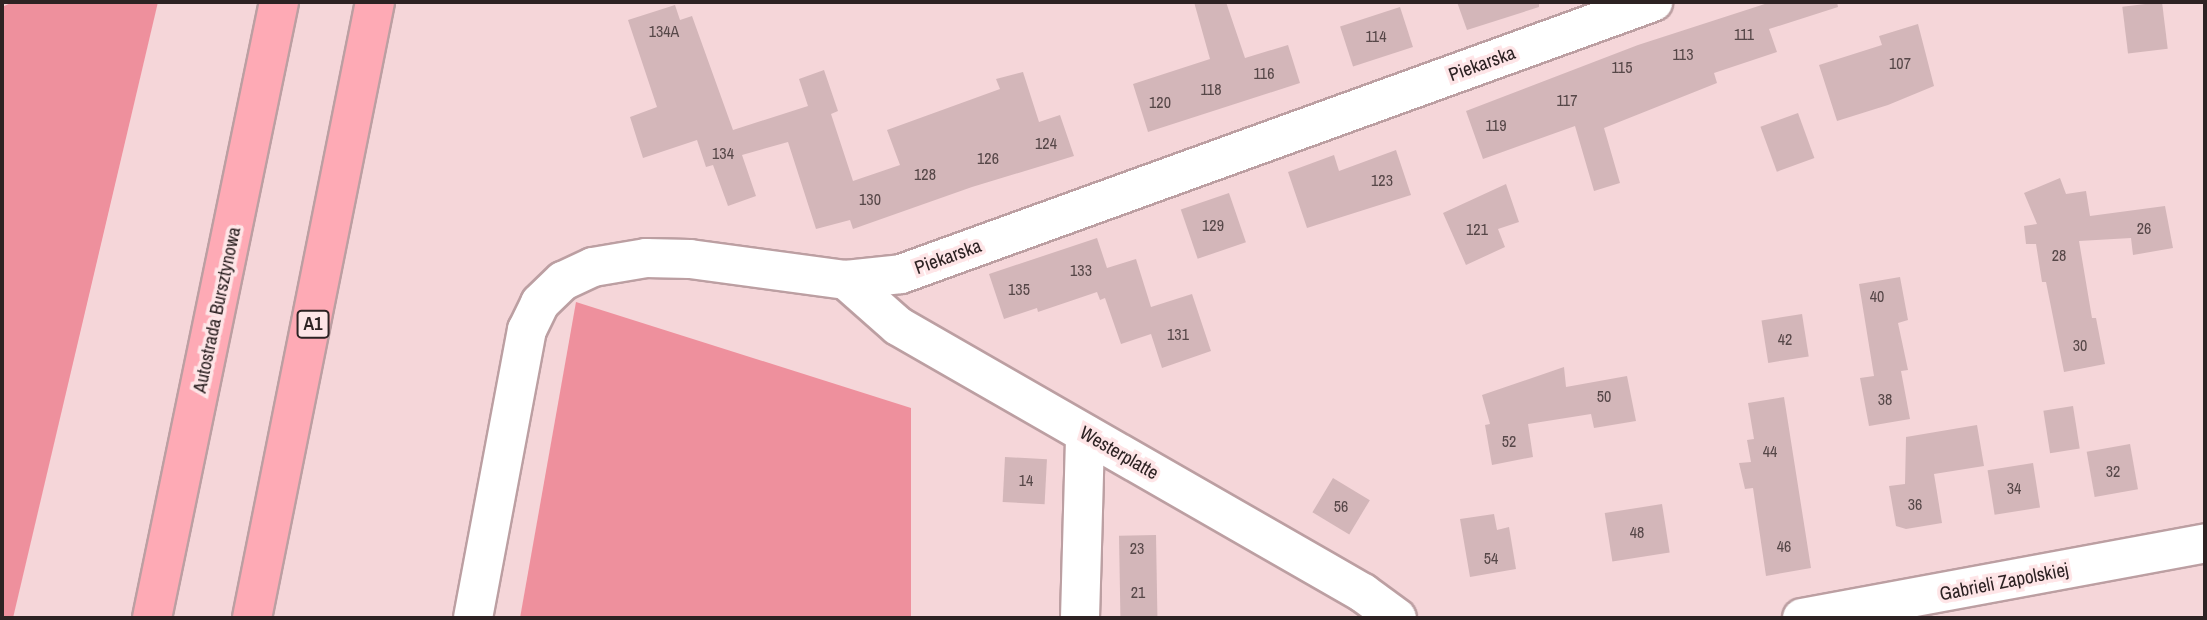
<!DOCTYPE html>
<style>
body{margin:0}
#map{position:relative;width:2207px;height:620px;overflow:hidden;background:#f5d6d9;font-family:"Archivo Narrow",sans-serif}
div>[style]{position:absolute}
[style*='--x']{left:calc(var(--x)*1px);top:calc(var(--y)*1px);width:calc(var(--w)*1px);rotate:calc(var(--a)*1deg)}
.green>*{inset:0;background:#ee909d}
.building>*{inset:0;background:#d3b6b9;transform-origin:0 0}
.roads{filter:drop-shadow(2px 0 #bc9fa2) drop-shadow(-2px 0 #bc9fa2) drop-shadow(0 2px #bc9fa2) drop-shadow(0 -2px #bc9fa2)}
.minor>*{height:38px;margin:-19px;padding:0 19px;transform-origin:19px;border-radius:19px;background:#fff}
.highway>*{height:38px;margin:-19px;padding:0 19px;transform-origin:19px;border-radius:19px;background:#feaab5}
span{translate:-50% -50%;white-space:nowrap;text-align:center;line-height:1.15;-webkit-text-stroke:7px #fee5e7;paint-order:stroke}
.number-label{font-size:16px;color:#564748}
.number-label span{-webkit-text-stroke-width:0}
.shield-label span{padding:2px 5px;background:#fee5e7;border:2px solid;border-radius:5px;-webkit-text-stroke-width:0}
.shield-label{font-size:18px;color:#2d2223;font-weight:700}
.street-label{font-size:19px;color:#2d2223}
.frame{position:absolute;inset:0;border:4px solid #2d2223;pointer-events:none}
</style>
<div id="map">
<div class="green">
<div style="clip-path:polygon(13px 2px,158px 2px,13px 618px,2px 618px,2px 7px)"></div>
<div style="clip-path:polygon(576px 302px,911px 408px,911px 618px,520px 618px)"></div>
</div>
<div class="building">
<div style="clip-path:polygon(1194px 2px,1226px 2px,1245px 58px,1288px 45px,1300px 83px,1148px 132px,1133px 84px,1210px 59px)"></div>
<div style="clip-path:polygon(1457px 2px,1539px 2px,1539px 7px,1467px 30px)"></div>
<div style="clip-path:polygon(1771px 2px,1837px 2px,1838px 7px,1769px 29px,1777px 52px,1714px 73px,1717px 83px,1604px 128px,1620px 183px,1594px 191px,1575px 126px,1483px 159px,1466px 111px,1638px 45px)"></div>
<div style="left:2162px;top:2px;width:47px;height:40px;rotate:83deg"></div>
<div style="clip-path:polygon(675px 5px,680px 20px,692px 16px,733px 130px,808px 106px,799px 79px,824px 70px,838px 111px,831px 114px,853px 181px,900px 165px,887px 130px,1000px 89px,996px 79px,1023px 72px,1039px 122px,1060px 115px,1074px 156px,972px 187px,853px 229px,850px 220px,816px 229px,788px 142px,742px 155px,756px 196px,728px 206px,713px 165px,706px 167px,697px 140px,643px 158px,630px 117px,657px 107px,628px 20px)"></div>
<div style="left:1400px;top:7px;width:42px;height:63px;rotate:72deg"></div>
<div style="clip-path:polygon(1918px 24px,1934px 86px,1888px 105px,1837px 121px,1819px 65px,1882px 45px,1879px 36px)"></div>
<div style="left:1798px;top:113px;width:48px;height:40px;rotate:70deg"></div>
<div style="clip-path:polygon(1396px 150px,1411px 195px,1307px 228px,1288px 172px,1334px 155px,1339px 171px)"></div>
<div style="clip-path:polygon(2060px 178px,2066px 194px,2086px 191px,2090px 216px,2165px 206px,2173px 248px,2133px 255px,2131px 238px,2079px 241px,2092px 318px,2096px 318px,2105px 364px,2064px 372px,2046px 282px,2042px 282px,2036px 244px,2026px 244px,2024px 226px,2037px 224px,2024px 193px)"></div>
<div style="clip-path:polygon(1506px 184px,1519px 222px,1498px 229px,1505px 247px,1466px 265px,1443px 213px)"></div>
<div style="left:1229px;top:193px;width:52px;height:51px;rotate:71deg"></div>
<div style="clip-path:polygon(1097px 238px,1107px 268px,1136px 259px,1151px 307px,1192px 294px,1211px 351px,1162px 368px,1151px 334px,1121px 344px,1105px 298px,1100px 300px,1097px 292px,1038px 312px,1037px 308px,1004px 319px,989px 274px)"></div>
<div style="clip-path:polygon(1900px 277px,1908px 320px,1898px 323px,1908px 370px,1901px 371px,1910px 419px,1869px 426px,1860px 378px,1874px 376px,1859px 284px)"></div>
<div style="left:1802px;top:314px;width:43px;height:41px;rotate:81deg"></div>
<div style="clip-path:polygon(1564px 367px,1566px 387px,1627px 376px,1636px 421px,1594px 428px,1591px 414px,1528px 424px,1533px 457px,1492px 465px,1485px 425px,1490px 424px,1482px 395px)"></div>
<div style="clip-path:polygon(1784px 397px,1811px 568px,1766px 576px,1753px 488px,1745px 489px,1739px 463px,1751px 462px,1747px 440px,1754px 439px,1748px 403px)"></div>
<div style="left:2073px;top:406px;width:43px;height:30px;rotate:81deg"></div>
<div style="clip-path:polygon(1977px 425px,1984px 466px,1934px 474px,1942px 523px,1906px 529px,1896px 526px,1889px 486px,1905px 484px,1906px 437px)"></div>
<div style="left:2130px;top:444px;width:46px;height:44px;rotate:80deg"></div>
<div style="left:1005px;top:457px;width:42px;height:45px;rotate:3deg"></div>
<div style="left:2033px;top:463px;width:45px;height:46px;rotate:81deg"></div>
<div style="left:1333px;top:478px;width:43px;height:40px;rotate:31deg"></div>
<div style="left:1662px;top:504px;width:49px;height:58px;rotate:81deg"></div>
<div style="clip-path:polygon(1494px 514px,1497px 530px,1509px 527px,1516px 569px,1470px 577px,1460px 519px)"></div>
<div style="left:1156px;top:535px;width:83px;height:37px;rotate:89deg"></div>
</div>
<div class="roads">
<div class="minor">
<div style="--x:846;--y:280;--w:69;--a:41.5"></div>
<div style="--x:898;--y:326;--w:536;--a:29.86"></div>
<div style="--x:1363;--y:593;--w:42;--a:36.3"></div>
<div style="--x:473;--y:618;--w:293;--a:-79.4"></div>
<div style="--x:527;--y:330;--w:30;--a:-64"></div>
<div style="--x:540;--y:303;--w:32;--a:-44"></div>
<div style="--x:563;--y:281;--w:33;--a:-25"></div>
<div style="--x:593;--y:267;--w:54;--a:-9.6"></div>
<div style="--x:646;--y:258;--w:44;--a:1.3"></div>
<div style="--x:690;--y:259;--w:157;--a:7.7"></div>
<div style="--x:846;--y:280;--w:55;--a:-6.2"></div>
<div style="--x:901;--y:274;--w:800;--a:-19.89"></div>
<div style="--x:1080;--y:618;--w:184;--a:-88.4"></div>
<div style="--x:1802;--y:618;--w:410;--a:-10.5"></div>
</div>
<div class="highway">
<div style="--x:152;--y:618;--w:629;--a:-78.35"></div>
<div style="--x:252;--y:618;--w:628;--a:-78.71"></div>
</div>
</div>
<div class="number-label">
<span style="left:664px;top:31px">134A</span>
<span style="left:1744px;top:34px">111</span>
<span style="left:1376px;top:36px">114</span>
<span style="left:1683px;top:54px">113</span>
<span style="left:1900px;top:63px">107</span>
<span style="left:1622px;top:67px">115</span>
<span style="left:1264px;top:73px">116</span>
<span style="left:1211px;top:89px">118</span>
<span style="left:1567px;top:100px">117</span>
<span style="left:1160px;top:102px">120</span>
<span style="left:1496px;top:125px">119</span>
<span style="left:1046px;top:143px">124</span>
<span style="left:723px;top:153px">134</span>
<span style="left:988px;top:158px">126</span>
<span style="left:925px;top:174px">128</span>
<span style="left:1382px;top:180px">123</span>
<span style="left:870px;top:199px">130</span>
<span style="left:1213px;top:225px">129</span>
<span style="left:2144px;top:228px">26</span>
<span style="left:1477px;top:229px">121</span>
<span style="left:2059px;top:255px">28</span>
<span style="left:1081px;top:270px">133</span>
<span style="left:1019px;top:289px">135</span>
<span style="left:1877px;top:296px">40</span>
<span style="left:1178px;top:334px">131</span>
<span style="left:1785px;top:339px">42</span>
<span style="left:2080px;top:345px">30</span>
<span style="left:1604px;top:396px">50</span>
<span style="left:1885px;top:399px">38</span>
<span style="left:1509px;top:441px">52</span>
<span style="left:1770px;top:451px">44</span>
<span style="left:2113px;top:471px">32</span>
<span style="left:1026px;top:480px">14</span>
<span style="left:2014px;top:488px">34</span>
<span style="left:1915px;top:504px">36</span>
<span style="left:1341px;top:506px">56</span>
<span style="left:1637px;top:532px">48</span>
<span style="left:1784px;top:546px">46</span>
<span style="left:1137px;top:548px">23</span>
<span style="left:1491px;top:558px">54</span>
<span style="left:1138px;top:592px">21</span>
</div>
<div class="shield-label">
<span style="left:313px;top:324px">A1</span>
</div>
<div class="street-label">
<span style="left:1482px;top:64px;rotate:-20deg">Piekarska</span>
<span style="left:948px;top:257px;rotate:-20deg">Piekarska</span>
<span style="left:217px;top:310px;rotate:-78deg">Autostrada Bursztynowa</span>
<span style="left:1119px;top:453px;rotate:30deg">Westerplatte</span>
<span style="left:2004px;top:582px;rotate:-11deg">Gabrieli Zapolskiej</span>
</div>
<div class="frame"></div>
</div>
